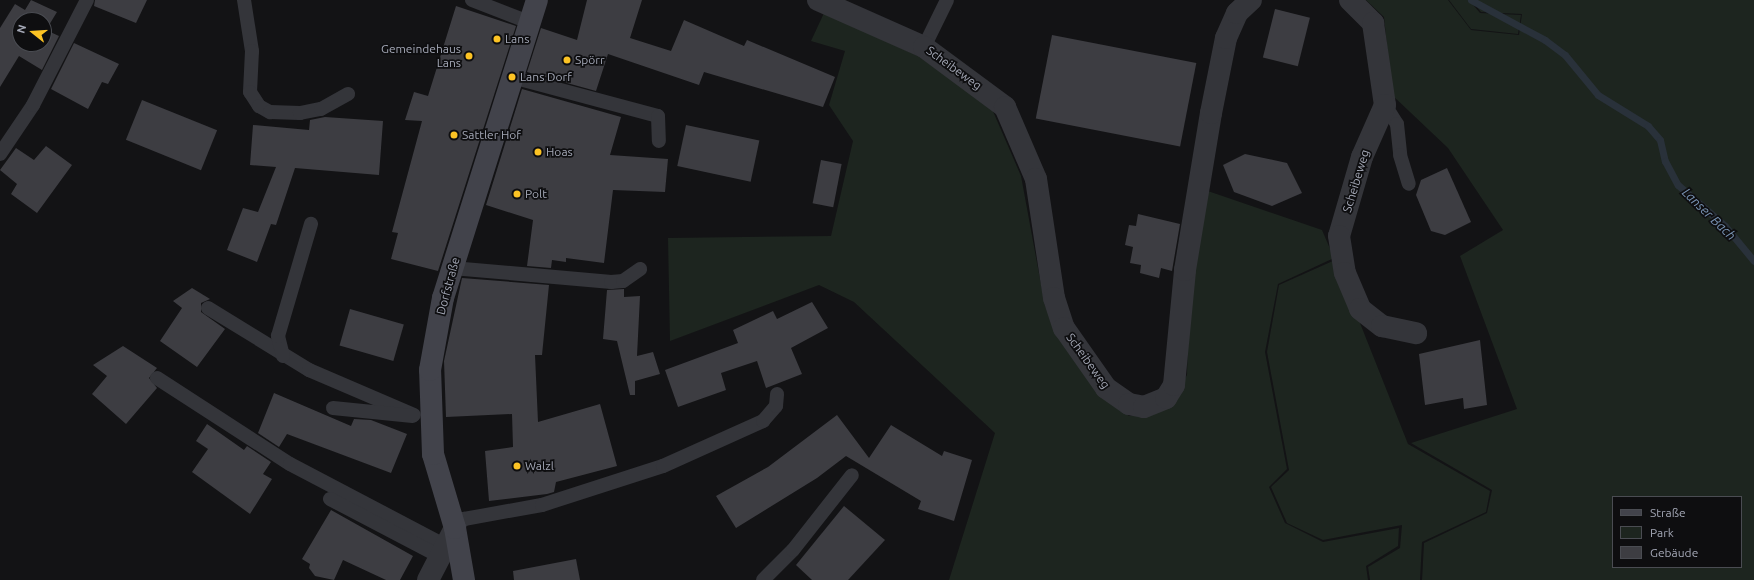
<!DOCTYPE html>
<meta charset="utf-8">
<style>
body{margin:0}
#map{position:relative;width:1754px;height:580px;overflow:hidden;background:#131315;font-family:Ubuntu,sans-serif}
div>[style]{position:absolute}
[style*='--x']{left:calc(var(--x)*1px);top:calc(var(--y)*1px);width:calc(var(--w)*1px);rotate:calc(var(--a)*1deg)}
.green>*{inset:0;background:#1d251f}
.stream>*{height:7px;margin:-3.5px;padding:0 3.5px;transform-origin:3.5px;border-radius:3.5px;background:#29313a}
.building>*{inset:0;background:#3d3d42;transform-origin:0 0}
.service>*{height:14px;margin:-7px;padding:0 7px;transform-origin:7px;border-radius:7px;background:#34353a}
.minor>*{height:22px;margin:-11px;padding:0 11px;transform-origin:11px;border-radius:11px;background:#34353a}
.secondary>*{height:22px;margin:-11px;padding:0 11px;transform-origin:11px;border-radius:11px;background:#42434b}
.dots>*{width:11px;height:11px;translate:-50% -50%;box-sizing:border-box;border:2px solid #0e0e10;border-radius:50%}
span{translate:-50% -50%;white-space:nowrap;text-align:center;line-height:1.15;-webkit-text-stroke:3.5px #0e0e10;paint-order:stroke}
.poi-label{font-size:12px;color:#a4a8b6}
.left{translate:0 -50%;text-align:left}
.right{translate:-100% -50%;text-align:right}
.street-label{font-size:12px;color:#a4a8b6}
.water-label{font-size:13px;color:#7994b4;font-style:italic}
.legend{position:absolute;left:1612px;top:496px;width:130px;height:72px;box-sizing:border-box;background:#0e0e10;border:1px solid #4a4c52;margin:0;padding:5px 7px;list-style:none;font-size:12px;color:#a4a8b6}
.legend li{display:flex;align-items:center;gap:8px;height:20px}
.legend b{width:20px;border:1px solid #4a4c52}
.north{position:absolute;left:12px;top:12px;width:40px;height:40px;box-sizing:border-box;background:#0e0e10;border:1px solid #4a4c52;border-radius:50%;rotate:287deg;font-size:11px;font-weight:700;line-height:16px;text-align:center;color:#a4a8b6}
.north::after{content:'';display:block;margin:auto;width:14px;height:18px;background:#fcc324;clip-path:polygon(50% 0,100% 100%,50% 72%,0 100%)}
</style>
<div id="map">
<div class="green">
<div style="clip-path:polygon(evenodd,1366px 0,1448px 0,1471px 30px,1519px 35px,1522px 14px,1481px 12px,1471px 0,1754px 0,1754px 580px,1422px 580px,1424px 543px,1487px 513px,1492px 490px,1411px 443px,1517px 409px,1460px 256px,1503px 230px,1448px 148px,1392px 95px,1384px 17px,1366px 0,1613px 497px,1741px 497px,1741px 567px,1613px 567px,1613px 497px)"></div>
<div style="clip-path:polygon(1449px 0,1469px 0,1480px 13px,1521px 15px,1518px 34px,1471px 29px)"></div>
<div style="clip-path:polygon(824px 13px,918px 56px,992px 109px,1021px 176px,1045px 306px,1086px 374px,1129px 416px,1167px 407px,1187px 375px,1189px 303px,1202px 189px,1322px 230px,1334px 258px,1278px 284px,1265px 352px,1287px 469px,1269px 487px,1285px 523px,1323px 542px,1399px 528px,1398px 546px,1366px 566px,1368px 580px,949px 580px,995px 433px,854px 302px,819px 285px,670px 341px,668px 238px,831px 236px,853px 141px,829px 105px,845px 51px,811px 41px)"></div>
<div style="clip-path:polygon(1335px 260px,1408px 444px,1490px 491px,1486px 512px,1422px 542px,1420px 580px,1370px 580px,1368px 567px,1400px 548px,1402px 525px,1323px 540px,1287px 523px,1271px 487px,1289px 470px,1267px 352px,1279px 285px)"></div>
</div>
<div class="stream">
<div style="--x:1471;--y:0;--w:84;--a:28.4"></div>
<div style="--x:1545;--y:40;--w:25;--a:37"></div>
<div style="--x:1565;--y:55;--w:52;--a:50.5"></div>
<div style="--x:1598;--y:95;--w:59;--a:31.8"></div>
<div style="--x:1648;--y:126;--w:18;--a:49"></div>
<div style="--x:1660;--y:140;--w:22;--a:77"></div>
<div style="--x:1665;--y:161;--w:27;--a:62"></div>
<div style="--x:1678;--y:185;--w:62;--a:41.1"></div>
<div style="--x:1725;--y:226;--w:45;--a:50.4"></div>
</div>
<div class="building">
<div style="clip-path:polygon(evenodd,31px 0,57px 12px,46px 30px,59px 36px,42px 70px,19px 56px,0 87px,0 28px,15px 4px,25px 10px,31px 0,20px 20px,44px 20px,44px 44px,20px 44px,20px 20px)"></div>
<div style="clip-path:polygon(95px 0,147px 0,136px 23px,94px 6px)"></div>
<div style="clip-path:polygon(587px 0,642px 0,630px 38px,671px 51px,684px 20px,744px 46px,747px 40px,835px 77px,823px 107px,704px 72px,699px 85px,608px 54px,596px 91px,527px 72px,541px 28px,577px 40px)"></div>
<div style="clip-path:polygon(456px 6px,516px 26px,438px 271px,391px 259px,398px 233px,392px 232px,422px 121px,405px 120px,414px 92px,428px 96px)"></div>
<div style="left:1275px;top:9px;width:36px;height:50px;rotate:14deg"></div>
<div style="left:1052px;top:35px;width:147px;height:85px;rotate:11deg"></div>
<div style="clip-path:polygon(74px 43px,119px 64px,108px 84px,102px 82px,88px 109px,51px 89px)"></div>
<div style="clip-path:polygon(522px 89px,621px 117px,610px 155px,668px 159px,665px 192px,613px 190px,604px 263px,566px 258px,566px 262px,552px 260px,551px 268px,527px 266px,533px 220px,486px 205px)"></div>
<div style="left:142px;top:100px;width:81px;height:43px;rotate:22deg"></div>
<div style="clip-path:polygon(325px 117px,383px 121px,379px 175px,295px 168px,276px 225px,271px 224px,257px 262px,227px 250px,243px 208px,258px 212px,276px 167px,250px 165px,253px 125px,309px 130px,310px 120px)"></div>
<div style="left:686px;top:125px;width:75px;height:42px;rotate:12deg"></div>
<div style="clip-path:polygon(46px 146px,72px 165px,37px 213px,11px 194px,17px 184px,0 170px,16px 148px,34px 160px)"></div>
<div style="clip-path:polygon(1245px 154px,1287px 163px,1302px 193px,1272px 206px,1234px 192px,1223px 165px)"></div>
<div style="left:821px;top:160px;width:21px;height:44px;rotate:11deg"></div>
<div style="clip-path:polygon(1447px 168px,1471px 222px,1445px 235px,1431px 231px,1416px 195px,1421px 180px)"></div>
<div style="clip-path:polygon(1138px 214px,1180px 224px,1172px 271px,1161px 268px,1159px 278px,1140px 273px,1141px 265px,1130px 263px,1133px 247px,1125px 245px,1129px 225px,1136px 226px)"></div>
<div style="clip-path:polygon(462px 278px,549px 285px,542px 355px,535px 355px,538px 422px,600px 404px,617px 466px,556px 482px,554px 492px,547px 494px,489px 501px,485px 451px,513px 447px,512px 414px,446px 417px,444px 361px)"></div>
<div style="clip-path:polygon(192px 288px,210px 299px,201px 303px,201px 312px,225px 329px,197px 367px,160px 341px,182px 308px,173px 301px)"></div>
<div style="clip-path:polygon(624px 289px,624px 297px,640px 296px,637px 356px,653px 352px,660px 374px,635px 381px,635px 395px,630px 395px,617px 341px,603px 339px,607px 290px)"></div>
<div style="clip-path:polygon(812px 302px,828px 328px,791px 348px,802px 374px,766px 388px,757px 361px,721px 373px,726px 390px,678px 407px,665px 370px,738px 343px,733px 330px,773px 311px,777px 319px)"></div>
<div style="left:350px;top:309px;width:56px;height:38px;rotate:16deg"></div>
<div style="clip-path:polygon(1480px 340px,1487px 405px,1464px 409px,1463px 398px,1425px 405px,1419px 354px)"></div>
<div style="clip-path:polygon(123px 346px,157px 368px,149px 378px,157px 388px,126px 424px,92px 394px,107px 376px,93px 365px)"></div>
<div style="clip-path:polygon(274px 393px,351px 426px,354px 419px,371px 420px,407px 434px,391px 473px,287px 434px,279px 447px,258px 433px)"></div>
<div style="clip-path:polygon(837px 415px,869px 458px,891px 425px,942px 456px,944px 451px,972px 460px,954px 521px,918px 509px,921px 501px,846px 456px,817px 478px,736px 528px,716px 496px,768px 467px)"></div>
<div style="clip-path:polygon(207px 424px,244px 450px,247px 446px,271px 462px,263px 474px,272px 479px,250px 514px,192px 472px,208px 449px,196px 441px)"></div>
<div style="clip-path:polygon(844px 506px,885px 540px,848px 580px,812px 580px,796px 565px)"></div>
<div style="clip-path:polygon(331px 510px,413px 556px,400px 580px,386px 580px,343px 560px,334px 580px,315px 576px,309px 568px,310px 564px,302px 559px)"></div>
<div style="clip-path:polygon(576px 559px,580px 580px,514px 580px,513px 571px)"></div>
</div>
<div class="service">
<div style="--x:244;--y:0;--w:52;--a:81.1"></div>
<div style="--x:252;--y:51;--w:41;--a:92.8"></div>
<div style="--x:250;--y:92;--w:17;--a:57"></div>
<div style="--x:259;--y:106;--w:13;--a:29"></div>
<div style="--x:270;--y:112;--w:30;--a:2"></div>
<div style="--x:300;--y:113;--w:21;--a:-11"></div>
<div style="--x:321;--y:109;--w:31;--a:-29"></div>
<div style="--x:472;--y:0;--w:61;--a:21.1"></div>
<div style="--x:924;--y:47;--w:52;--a:-63.9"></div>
<div style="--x:512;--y:77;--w:151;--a:15"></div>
<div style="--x:658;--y:116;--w:25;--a:88"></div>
<div style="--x:1385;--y:105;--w:22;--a:58"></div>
<div style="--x:1397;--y:124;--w:31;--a:84"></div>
<div style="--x:1400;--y:155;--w:30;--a:73"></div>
<div style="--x:0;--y:154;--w:59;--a:-56"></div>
<div style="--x:33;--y:105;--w:118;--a:-62.8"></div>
<div style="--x:452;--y:268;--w:160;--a:5"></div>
<div style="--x:611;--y:282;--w:12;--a:-5"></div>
<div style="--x:623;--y:281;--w:21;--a:-35"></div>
<div style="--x:208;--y:308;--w:119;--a:31.5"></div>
<div style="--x:309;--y:370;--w:114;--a:23.2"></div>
<div style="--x:283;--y:356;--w:21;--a:-104"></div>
<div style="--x:278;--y:336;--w:117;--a:-73.6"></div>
<div style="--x:157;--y:378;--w:158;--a:32.9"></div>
<div style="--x:290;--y:464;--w:174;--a:27.7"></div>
<div style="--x:333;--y:408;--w:80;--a:5.7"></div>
<div style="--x:330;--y:499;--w:123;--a:27.6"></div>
<div style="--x:455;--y:528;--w:13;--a:-45"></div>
<div style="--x:464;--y:519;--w:79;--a:-10.2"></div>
<div style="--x:542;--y:505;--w:127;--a:-17.9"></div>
<div style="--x:663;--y:466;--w:110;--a:-24.2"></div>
<div style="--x:763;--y:421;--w:20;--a:-49"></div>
<div style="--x:776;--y:406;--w:12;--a:-85"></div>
<div style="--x:763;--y:580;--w:42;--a:-45"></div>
<div style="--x:793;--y:550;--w:95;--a:-51.8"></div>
</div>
<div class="minor">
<div style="--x:818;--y:0;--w:116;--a:23.9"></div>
<div style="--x:924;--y:47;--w:101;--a:36.5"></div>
<div style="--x:1005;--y:107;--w:78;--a:66.7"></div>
<div style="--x:1036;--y:179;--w:120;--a:81.4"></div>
<div style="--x:1054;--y:298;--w:32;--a:72"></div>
<div style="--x:1064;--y:328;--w:73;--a:55"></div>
<div style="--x:1106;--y:388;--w:28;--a:35"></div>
<div style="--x:1129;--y:404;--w:15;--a:11"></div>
<div style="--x:1144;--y:407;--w:24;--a:-22"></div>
<div style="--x:1166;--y:398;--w:15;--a:-58"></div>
<div style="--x:1174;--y:385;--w:116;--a:-84.5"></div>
<div style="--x:1185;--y:270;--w:159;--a:-80.6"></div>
<div style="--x:1211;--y:113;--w:76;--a:-78.7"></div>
<div style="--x:1226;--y:38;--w:27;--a:-66"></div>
<div style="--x:1237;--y:13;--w:19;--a:-43"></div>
<div style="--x:1350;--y:0;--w:33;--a:45"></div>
<div style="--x:1373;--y:23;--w:83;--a:81.7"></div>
<div style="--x:1385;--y:105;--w:57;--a:113.9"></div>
<div style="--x:1362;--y:157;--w:82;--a:106.2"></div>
<div style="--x:1339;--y:236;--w:37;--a:81"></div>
<div style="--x:1345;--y:273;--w:39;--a:67"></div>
<div style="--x:1360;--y:309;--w:28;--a:38"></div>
<div style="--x:1382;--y:326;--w:35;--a:12"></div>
<div style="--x:428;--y:580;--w:59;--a:-62.6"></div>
</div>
<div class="secondary">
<div style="--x:464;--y:580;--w:53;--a:-99.8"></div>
<div style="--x:455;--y:528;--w:77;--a:-106.6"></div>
<div style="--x:433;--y:454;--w:84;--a:-92"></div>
<div style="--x:430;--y:370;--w:73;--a:-79.8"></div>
<div style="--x:443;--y:298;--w:312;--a:-72.5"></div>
</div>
<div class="dots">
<div style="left:497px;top:39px;background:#fcc324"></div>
<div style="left:469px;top:56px;background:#fcc324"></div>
<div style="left:567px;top:60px;background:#fcc324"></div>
<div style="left:512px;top:77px;background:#fcc324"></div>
<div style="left:454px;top:135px;background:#fcc324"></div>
<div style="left:538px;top:152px;background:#fcc324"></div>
<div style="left:517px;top:194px;background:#fcc324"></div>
<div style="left:517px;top:466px;background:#fcc324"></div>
</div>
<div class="poi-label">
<span class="left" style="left:505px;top:39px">Lans</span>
<span class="right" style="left:461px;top:56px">Gemeindehaus<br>Lans</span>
<span class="left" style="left:575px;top:60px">Spörr</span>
<span class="left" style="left:520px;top:77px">Lans Dorf</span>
<span class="left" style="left:462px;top:135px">Sattler Hof</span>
<span class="left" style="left:546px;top:152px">Hoas</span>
<span class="left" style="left:525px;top:194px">Polt</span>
<span class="left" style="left:525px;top:466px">Walzl</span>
</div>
<div class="street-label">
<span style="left:954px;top:68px;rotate:36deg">Scheibeweg</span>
<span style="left:1356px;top:181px;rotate:-73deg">Scheibeweg</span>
<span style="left:448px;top:286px;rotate:-75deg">Dorfstraße</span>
<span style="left:1088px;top:361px;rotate:54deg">Scheibeweg</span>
</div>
<div class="water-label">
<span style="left:1709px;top:214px;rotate:44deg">Lanser Bach</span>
</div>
<ul class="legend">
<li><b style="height:5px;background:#42434b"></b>Straße</li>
<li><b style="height:11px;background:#1d251f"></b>Park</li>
<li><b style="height:11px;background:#3d3d42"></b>Gebäude</li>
</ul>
<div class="north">N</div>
</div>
